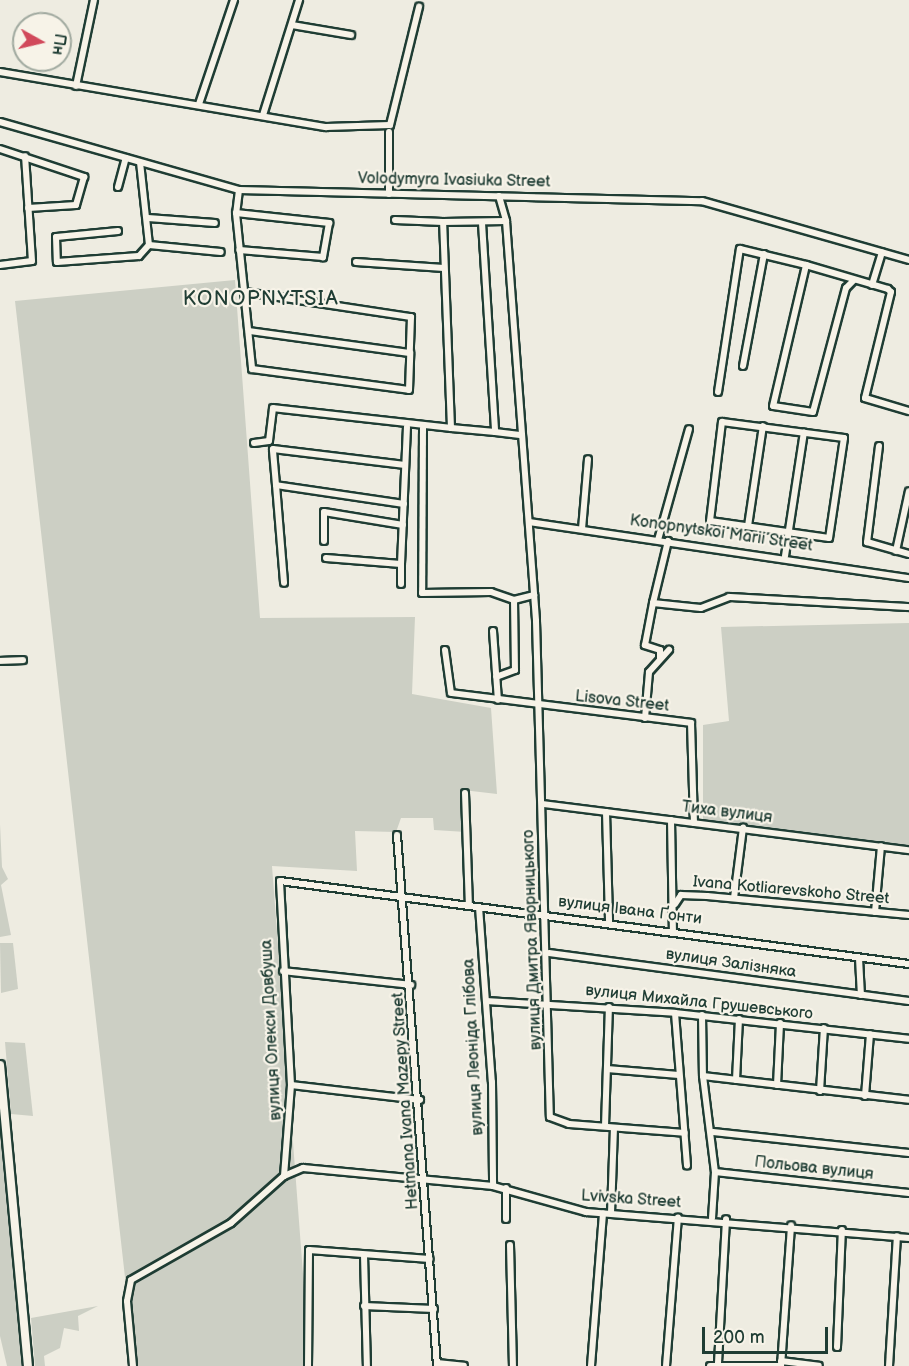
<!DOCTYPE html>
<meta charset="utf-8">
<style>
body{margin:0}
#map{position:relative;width:909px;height:1366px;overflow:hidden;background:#eeece1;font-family:"Balsamiq Sans",sans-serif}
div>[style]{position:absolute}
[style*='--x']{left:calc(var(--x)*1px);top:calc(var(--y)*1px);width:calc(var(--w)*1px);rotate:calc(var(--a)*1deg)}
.green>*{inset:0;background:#cccfc4}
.roads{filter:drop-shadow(2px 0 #1f3d34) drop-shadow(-2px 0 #1f3d34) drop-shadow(0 2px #1f3d34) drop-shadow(0 -2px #1f3d34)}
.minor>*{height:6px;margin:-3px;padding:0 3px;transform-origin:3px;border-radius:3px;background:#f7f3e8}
.highway>*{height:8px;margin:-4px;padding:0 4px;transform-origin:4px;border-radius:4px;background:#f7f3e8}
span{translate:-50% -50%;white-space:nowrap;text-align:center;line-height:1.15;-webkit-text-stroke:4.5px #f7f3e8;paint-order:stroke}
.street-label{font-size:16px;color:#1f3d34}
.quarter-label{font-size:20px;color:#1f3d34;letter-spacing:1.5px}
.north{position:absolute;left:12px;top:12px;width:60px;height:60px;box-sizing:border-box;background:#f7f3e8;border:2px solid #a1aaa0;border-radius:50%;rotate:98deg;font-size:16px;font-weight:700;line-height:24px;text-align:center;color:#1f3d34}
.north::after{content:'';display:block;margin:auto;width:21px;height:27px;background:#d1495b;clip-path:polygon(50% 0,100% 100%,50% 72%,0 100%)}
.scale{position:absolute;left:702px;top:1327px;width:126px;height:27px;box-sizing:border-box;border:3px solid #1f3d34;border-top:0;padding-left:8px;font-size:18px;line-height:21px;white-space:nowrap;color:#1f3d34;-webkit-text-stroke:4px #f7f3e8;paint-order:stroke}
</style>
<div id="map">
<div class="green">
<div style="clip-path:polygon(235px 280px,260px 618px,415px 617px,412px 694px,491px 708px,497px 794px,463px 790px,466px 832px,434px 830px,433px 818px,401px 818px,396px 832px,355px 831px,357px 871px,272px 866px,310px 1366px,135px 1366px,15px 301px)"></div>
<div style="clip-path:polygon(909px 623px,909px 846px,703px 821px,703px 725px,729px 721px,721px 627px)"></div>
<div style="clip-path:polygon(0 824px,2px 867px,8px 879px,1px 885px,11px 935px,0 937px)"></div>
<div style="clip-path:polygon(0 943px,13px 943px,18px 989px,1px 993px)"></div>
<div style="clip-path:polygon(5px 1042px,25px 1043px,33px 1116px,11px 1114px)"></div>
<div style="clip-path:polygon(0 1134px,22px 1366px,7px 1366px,0 1336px)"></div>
<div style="clip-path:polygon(98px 1306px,78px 1316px,79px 1331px,64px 1328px,60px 1348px,44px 1356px,45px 1366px,35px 1366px,31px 1318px)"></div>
</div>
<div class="roads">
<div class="minor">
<div style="--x:292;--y:25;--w:60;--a:9.6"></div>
<div style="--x:0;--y:72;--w:331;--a:9.6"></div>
<div style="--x:326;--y:127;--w:64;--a:-1.8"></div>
<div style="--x:390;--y:125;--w:122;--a:-76.2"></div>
<div style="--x:76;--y:86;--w:88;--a:-78.2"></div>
<div style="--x:199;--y:104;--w:110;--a:-71.4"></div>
<div style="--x:263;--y:115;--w:121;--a:-72.6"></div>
<div style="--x:0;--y:122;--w:248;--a:15.9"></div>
<div style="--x:239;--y:190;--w:463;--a:1.4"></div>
<div style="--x:702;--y:201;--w:215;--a:15.9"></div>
<div style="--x:389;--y:132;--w:62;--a:90"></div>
<div style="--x:0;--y:149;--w:89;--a:18.4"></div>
<div style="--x:84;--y:177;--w:29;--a:106"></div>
<div style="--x:76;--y:205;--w:48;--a:176.4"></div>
<div style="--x:118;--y:187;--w:30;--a:-75"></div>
<div style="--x:239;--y:190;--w:23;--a:97"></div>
<div style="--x:236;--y:213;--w:157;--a:84.1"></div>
<div style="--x:252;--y:369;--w:158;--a:7.6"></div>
<div style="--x:409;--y:390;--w:37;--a:-88"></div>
<div style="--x:499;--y:196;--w:26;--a:74"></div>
<div style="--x:506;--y:221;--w:401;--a:85.7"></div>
<div style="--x:536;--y:621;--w:496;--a:88.4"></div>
<div style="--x:550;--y:1117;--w:20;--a:20"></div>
<div style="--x:569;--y:1124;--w:116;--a:4.4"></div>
<div style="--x:236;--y:213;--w:94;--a:6.1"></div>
<div style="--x:329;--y:223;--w:35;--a:100"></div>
<div style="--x:323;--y:257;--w:84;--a:-175.2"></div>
<div style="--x:148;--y:218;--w:67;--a:4.3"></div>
<div style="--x:395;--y:220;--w:48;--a:2.4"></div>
<div style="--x:482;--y:223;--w:209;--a:86.4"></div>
<div style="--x:495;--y:432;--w:44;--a:-174.8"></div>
<div style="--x:451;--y:428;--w:206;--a:-92.2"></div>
<div style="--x:443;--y:222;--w:63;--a:-0.9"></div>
<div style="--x:118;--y:231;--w:62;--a:174.5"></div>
<div style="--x:56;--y:237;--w:25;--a:88"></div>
<div style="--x:57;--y:262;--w:82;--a:-4.2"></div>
<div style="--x:139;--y:256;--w:15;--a:-48"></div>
<div style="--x:149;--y:245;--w:83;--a:-96.2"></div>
<div style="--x:149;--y:245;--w:72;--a:5.6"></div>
<div style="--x:356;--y:262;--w:88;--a:3.9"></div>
<div style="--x:0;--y:265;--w:32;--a:-7"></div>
<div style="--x:32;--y:261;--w:105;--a:-93.8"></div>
<div style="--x:854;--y:280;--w:11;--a:135"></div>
<div style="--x:846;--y:288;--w:128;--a:104.9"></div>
<div style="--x:813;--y:412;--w:40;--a:-171.5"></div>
<div style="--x:773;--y:406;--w:145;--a:-76.8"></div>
<div style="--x:806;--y:265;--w:85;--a:16.3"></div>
<div style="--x:888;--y:289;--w:4;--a:45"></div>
<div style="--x:891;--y:292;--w:109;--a:103.8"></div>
<div style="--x:865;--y:398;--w:46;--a:16.5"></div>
<div style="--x:872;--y:285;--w:34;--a:-73"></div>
<div style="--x:245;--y:292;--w:168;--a:8.6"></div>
<div style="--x:411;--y:317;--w:36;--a:92"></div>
<div style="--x:410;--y:353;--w:162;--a:-172.2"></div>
<div style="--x:743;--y:366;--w:114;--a:-79.4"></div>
<div style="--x:718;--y:392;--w:145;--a:-81.3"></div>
<div style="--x:740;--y:249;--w:68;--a:13.6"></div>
<div style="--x:722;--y:422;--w:123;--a:7.5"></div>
<div style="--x:844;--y:438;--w:101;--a:98.5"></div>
<div style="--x:829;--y:538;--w:120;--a:-171.9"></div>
<div style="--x:710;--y:521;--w:100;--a:-83.1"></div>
<div style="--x:423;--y:428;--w:165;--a:90.3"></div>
<div style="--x:422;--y:593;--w:69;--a:-0.8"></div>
<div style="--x:491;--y:592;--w:24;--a:19"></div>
<div style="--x:514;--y:600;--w:70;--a:89.2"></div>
<div style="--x:515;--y:670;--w:20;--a:160"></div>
<div style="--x:495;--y:432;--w:25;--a:7"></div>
<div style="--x:254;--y:443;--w:15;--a:-8"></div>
<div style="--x:269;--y:441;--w:33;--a:-83"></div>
<div style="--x:273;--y:408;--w:179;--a:6.4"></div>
<div style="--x:879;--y:446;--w:97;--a:97.1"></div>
<div style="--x:867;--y:542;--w:44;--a:15.9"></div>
<div style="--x:276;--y:485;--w:98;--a:85.3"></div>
<div style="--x:404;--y:504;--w:129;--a:-171.6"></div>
<div style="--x:276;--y:485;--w:36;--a:-95"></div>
<div style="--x:273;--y:449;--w:133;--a:6.9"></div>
<div style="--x:529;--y:522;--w:384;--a:8.4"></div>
<div style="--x:748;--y:526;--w:101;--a:-81.5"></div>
<div style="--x:582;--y:529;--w:70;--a:-85.1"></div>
<div style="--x:658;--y:540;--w:115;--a:-74.4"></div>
<div style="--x:324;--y:541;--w:29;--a:-90"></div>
<div style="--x:324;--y:512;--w:80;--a:9.3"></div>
<div style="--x:896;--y:551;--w:61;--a:-77.8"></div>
<div style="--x:785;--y:556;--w:125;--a:-81.3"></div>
<div style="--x:326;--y:558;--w:75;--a:4.6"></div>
<div style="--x:401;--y:564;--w:137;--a:-87.5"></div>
<div style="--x:401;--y:584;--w:20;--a:-90"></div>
<div style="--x:514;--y:600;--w:21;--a:-14"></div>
<div style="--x:653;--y:603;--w:64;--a:-76.4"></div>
<div style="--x:493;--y:631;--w:69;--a:85.9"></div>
<div style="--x:445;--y:650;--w:43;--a:82.1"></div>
<div style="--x:451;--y:693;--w:242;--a:7.1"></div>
<div style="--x:691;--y:723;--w:100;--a:88.3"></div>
<div style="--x:660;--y:658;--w:8;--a:-90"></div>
<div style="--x:660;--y:650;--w:16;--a:-162"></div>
<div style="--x:645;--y:645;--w:43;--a:-79.2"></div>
<div style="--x:653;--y:603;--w:48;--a:5.9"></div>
<div style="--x:701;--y:608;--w:30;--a:-21"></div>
<div style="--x:729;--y:597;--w:180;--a:3.2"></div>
<div style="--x:0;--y:661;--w:23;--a:-2"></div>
<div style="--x:645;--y:718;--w:46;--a:-85"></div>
<div style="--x:649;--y:672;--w:30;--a:-48"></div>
<div style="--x:465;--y:793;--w:112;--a:88"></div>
<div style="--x:543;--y:804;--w:369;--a:7.2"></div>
<div style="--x:606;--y:812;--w:110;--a:88.4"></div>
<div style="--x:671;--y:820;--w:110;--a:89"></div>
<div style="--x:397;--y:835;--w:533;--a:85.69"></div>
<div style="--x:734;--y:898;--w:71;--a:-82.7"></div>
<div style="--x:675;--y:904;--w:11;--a:-56"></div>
<div style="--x:681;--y:895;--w:26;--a:2"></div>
<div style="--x:707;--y:896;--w:203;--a:5.4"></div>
<div style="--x:479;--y:907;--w:175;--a:85.8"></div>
<div style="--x:492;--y:1082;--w:104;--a:89.4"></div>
<div style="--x:875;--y:912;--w:66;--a:-84.8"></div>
<div style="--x:549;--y:953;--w:363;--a:7.6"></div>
<div style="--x:859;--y:958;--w:37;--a:87"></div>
<div style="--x:283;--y:971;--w:129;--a:6.2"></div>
<div style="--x:486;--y:1001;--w:189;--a:3.6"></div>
<div style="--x:675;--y:1013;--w:235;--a:6.3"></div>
<div style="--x:675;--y:1013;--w:153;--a:85.5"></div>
<div style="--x:702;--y:1015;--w:61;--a:89.1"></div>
<div style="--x:703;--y:1076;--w:97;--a:82.9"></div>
<div style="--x:715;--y:1172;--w:46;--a:93.7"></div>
<div style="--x:607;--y:1069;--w:72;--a:4.8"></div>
<div style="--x:703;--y:1076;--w:207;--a:6.6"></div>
<div style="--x:736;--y:1080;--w:61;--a:-87.2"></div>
<div style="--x:291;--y:1085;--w:130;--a:6.6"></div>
<div style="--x:777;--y:1085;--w:62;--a:-87.2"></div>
<div style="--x:820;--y:1091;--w:63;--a:-86.4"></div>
<div style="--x:865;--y:1096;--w:62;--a:-85.4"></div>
<div style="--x:605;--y:1126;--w:119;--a:-88.1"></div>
<div style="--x:713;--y:1132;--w:197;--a:6.1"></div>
<div style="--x:715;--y:1172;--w:195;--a:6.2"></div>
<div style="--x:284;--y:1176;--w:91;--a:-85.6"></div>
<div style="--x:291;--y:1085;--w:204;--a:-93.1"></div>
<div style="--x:280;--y:881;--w:634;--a:7.52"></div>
<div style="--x:506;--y:1188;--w:31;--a:90"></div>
<div style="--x:611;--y:1213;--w:84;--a:-88"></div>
<div style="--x:510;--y:1245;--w:121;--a:88.6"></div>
<div style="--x:364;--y:1255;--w:111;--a:88.5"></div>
<div style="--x:364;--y:1306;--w:70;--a:2.5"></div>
<div style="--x:837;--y:1347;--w:117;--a:-87.6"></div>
<div style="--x:781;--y:1361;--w:38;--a:7"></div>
<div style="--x:437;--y:1363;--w:27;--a:6"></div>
<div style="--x:718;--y:1363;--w:144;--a:-86.8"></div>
<div style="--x:133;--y:1366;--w:65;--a:-95.3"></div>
<div style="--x:127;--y:1301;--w:21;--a:-79"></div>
<div style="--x:131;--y:1280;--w:115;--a:-29.7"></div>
<div style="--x:231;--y:1223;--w:71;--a:-41.6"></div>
<div style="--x:284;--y:1176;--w:21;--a:-23"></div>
<div style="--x:303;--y:1168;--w:191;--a:5.4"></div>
<div style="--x:493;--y:1186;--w:97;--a:15.6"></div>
<div style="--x:586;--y:1212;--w:324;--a:4.6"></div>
<div style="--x:308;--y:1366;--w:116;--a:-89.5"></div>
<div style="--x:309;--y:1250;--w:121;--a:4.3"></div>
<div style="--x:591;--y:1366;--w:153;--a:-85.5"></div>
<div style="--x:666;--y:1366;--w:149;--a:-85.4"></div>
<div style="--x:710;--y:1366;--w:71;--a:0"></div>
<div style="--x:781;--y:1366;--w:141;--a:-85.9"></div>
<div style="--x:889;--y:1366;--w:130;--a:-86.5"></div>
</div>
<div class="highway">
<div style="--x:0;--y:1065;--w:302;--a:84.7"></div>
</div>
</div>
<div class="street-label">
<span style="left:454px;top:181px;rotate:1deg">Volodymyra Ivasiuka Street</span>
<span style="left:721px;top:534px;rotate:8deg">Konopnytskoi Marii Street</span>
<span style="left:622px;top:702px;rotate:6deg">Lisova Street</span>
<span style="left:727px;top:813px;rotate:7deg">Тиха вулиця</span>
<span style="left:791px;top:891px;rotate:5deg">Ivana Kotliarevskoho Street</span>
<span style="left:630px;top:911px;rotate:7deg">вулиця Івана Ґонти</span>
<span style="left:533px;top:940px;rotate:-92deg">вулиця Дмитра Яворницького</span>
<span style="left:731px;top:964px;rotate:8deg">вулиця Залізняка</span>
<span style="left:699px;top:1003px;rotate:6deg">вулиця Михайла Грушевського</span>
<span style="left:272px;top:1030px;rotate:-93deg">вулиця Олекси Довбуша</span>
<span style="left:474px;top:1047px;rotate:-93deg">вулиця Леоніда Глібова</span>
<span style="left:406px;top:1101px;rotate:-94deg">Hetmana Ivana Mazepy Street</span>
<span style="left:814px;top:1169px;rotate:6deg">Польова вулиця</span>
<span style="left:631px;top:1200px;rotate:4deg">Lvivska Street</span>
</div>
<div class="quarter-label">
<span style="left:261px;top:299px">KONOPNYTSIA</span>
</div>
<div class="north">Пн</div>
<div class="scale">200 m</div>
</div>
